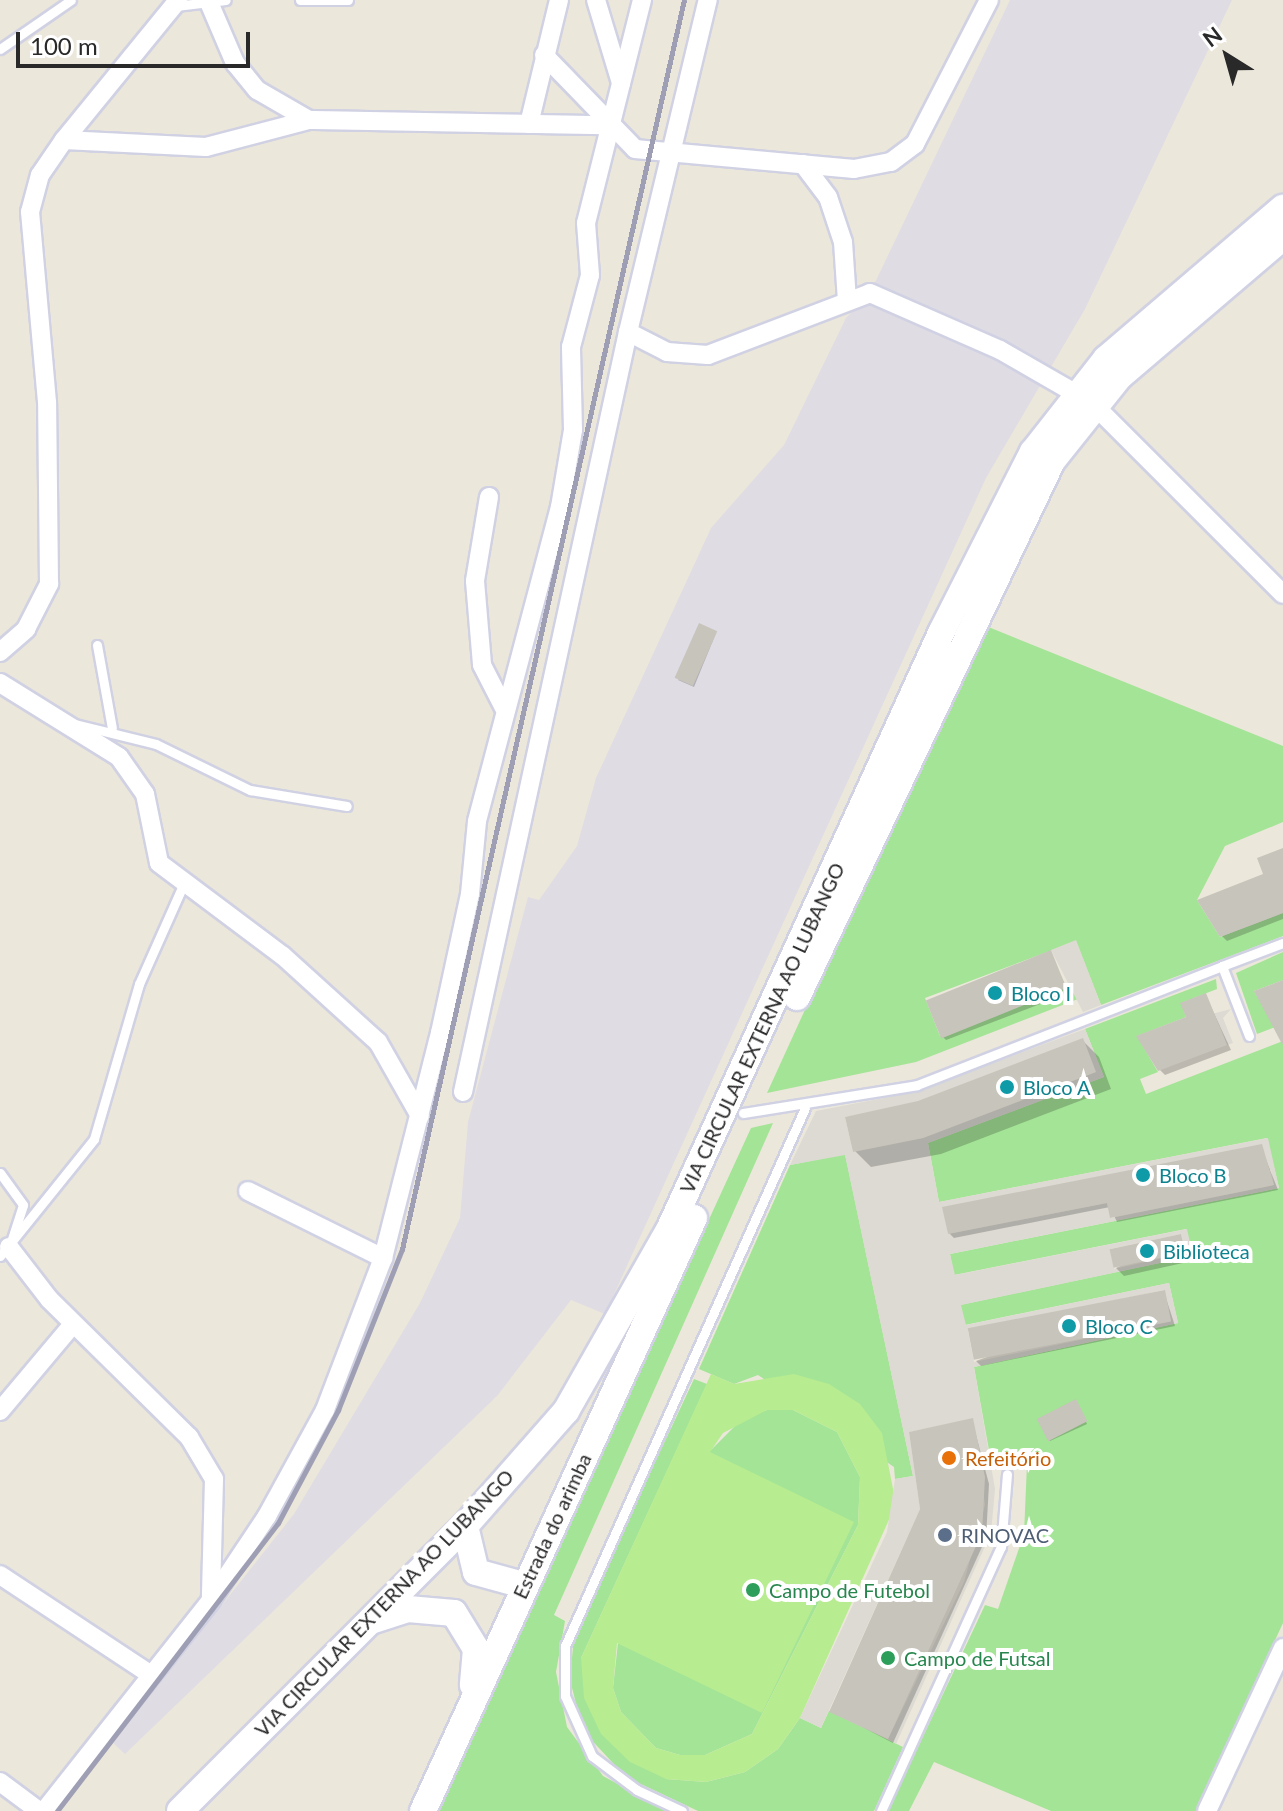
<!DOCTYPE html>
<meta charset="utf-8">
<style>
body{margin:0}
#map{position:relative;width:1283px;height:1811px;overflow:hidden;background:#ece7db;font-family:Lato,sans-serif}
div>[style]{position:absolute}
[style*='--x']{left:calc(var(--x)*1px);top:calc(var(--y)*1px);width:calc(var(--w)*1px);rotate:calc(var(--a)*1deg)}
.industrial>*{inset:0;background:#dfdce4}
.green>*{inset:0;background:#a4e496}
.pitch>*{inset:0;background:#b7ec91}
.plaza>*{inset:0;background:#dcdad2}
.shadow>*{inset:0;background:#0003}
.building>*{inset:0;background:#c7c4bb;transform-origin:0 0}
.roads{filter:drop-shadow(2px 0 #d0d1e3) drop-shadow(-2px 0 #d0d1e3) drop-shadow(0 2px #d0d1e3) drop-shadow(0 -2px #d0d1e3)}
.lane>*{height:9px;margin:-4.5px;padding:0 4.5px;transform-origin:4.5px;border-radius:4.5px;background:#fff}
.street>*{height:18px;margin:-9px;padding:0 9px;transform-origin:9px;border-radius:9px;background:#fff}
.secondary>*{height:26px;margin:-13px;padding:0 13px;transform-origin:13px;border-radius:13px;background:#fff}
.rail>*{height:5px;margin:-2.5px;padding:0 2.5px;transform-origin:2.5px;border-radius:2.5px;background:#9e9eb4}
.dots>*{width:22px;height:22px;translate:-50% -50%;box-sizing:border-box;border:4px solid #fff;border-radius:50%}
span{translate:-50% -50%;white-space:nowrap;text-align:center;line-height:1.15;-webkit-text-stroke:8px #fff;paint-order:stroke}
.culture-label{font-size:20px;color:#0d838f}
.left{translate:0 -50%;text-align:left}
.street-label{font-size:20px;color:#292929}
.food-label{font-size:20px;color:#c56008}
.service-label{font-size:20px;color:#4e5e75}
.leisure-label{font-size:20px;color:#27864d}
.north{position:absolute;left:1187px;top:16px;width:80px;height:80px;-webkit-text-stroke:6px #fff;paint-order:stroke;rotate:323deg;font-size:22px;font-weight:700;line-height:32px;text-align:center;color:#292929}
.north::after{content:'';display:block;margin:auto;width:28px;height:36px;background:#292929;clip-path:polygon(50% 0,100% 100%,50% 72%,0 100%)}
.scale{position:absolute;left:16px;top:32px;width:234px;height:36px;box-sizing:border-box;border:4px solid #292929;border-top:0;padding-left:10px;font-size:24px;line-height:28px;white-space:nowrap;color:#292929;-webkit-text-stroke:6px #fff;paint-order:stroke}
</style>
<div id="map">
<div class="industrial">
<div style="clip-path:polygon(1010px 0,1232px 0,1085px 309px,986px 478px,605px 1314px,571px 1300px,497px 1396px,125px 1754px,113px 1743px,294px 1514px,420px 1303px,460px 1218px,468px 1122px,528px 897px,539px 900px,577px 846px,596px 778px,711px 528px,784px 445px,846px 318px,870px 293px)"></div>
</div>
<div class="green">
<div style="clip-path:polygon(981px 624px,1283px 746px,1283px 822px,1225px 846px,1197px 900px,1220px 937px,1283px 913px,1283px 936px,1101px 1005px,1076px 941px,925px 998px,940px 1036px,1073px 985px,1078px 999px,916px 1062px,767px 1093px)"></div>
<div style="clip-path:polygon(1283px 952px,1283px 980px,1254px 991px,1275px 1027px,1257px 1034px,1236px 973px)"></div>
<div style="clip-path:polygon(1216px 979px,1217px 989px,1181px 1003px,1186px 1017px,1137px 1036px,1158px 1072px,1140px 1079px,1146px 1094px,1283px 1041px,1283px 1623px,1196px 1811px,1051px 1811px,934px 1762px,909px 1811px,888px 1811px,985px 1605px,998px 1609px,1024px 1534px,1027px 1464px,992px 1467px,974px 1367px,1178px 1323px,1169px 1283px,965px 1325px,960px 1305px,1193px 1256px,1186px 1229px,954px 1275px,950px 1254px,1279px 1188px,1267px 1138px,939px 1202px,928px 1143px,1104px 1077px,1085px 1029px)"></div>
<div style="clip-path:polygon(773px 1123px,554px 1615px,565px 1621px,556px 1672px,567px 1727px,603px 1776px,668px 1811px,437px 1811px,751px 1128px)"></div>
<div style="clip-path:polygon(845px 1154px,913px 1476px,895px 1479px,894px 1467px,758px 1375px,734px 1384px,699px 1369px,790px 1165px)"></div>
<div style="clip-path:polygon(694px 1379px,707px 1384px,581px 1658px,666px 1779px,706px 1782px,745px 1772px,778px 1749px,800px 1718px,821px 1728px,829px 1711px,903px 1747px,874px 1811px,698px 1811px,626px 1777px,583px 1731px,570px 1680px,574px 1636px)"></div>
<div style="clip-path:polygon(767px 1410px,793px 1410px,837px 1432px,860px 1477px,858px 1525px,752px 1734px,705px 1755px,680px 1755px,656px 1748px,621px 1712px,613px 1688px,618px 1643px,762px 1712px,709px 1452px,743px 1418px)"></div>
</div>
<div class="pitch">
<div style="clip-path:polygon(evenodd,711px 1374px,734px 1384px,794px 1374px,829px 1384px,860px 1404px,882px 1433px,896px 1504px,800px 1718px,778px 1749px,745px 1772px,706px 1782px,666px 1779px,630px 1762px,601px 1734px,584px 1698px,581px 1658px,711px 1374px,767px 1410px,793px 1410px,837px 1432px,860px 1477px,858px 1525px,752px 1734px,705px 1755px,680px 1755px,656px 1748px,621px 1712px,613px 1688px,617px 1643px,762px 1713px,854px 1522px,710px 1452px,723px 1433px,767px 1410px)"></div>
</div>
<div class="plaza">
<div style="clip-path:polygon(1076px 940px,1101px 1005px,1083px 1012px,1051px 950px)"></div>
<div style="clip-path:polygon(1231px 1009px,1223px 1018px,1233px 1043px,1227px 1045px,1220px 1026px,1209px 1030px,1204px 1016px)"></div>
<div style="clip-path:polygon(evenodd,1085px 1029px,1104px 1077px,928px 1143px,939px 1202px,1268px 1138px,1279px 1188px,950px 1254px,955px 1275px,1187px 1229px,1193px 1256px,961px 1305px,966px 1325px,1169px 1283px,1178px 1323px,974px 1367px,995px 1489px,991px 1533px,896px 1744px,888px 1739px,964px 1582px,985px 1505px,973px 1419px,909px 1432px,920px 1509px,821px 1728px,800px 1718px,887px 1532px,895px 1479px,913px 1476px,845px 1155px,790px 1165px,816px 1111px,915px 1092px,1085px 1029px,1096px 1072px,923px 1138px,853px 1152px,845px 1117px,1096px 1072px,1085px 1029px,1271px 1170px,1274px 1185px,1111px 1218px,1107px 1203px,948px 1234px,943px 1208px,1271px 1170px,1085px 1029px,1181px 1234px,1185px 1253px,1114px 1269px,1110px 1249px,1181px 1234px,1085px 1029px,1164px 1290px,1171px 1321px,974px 1362px,968px 1331px,1164px 1290px)"></div>
</div>
<div class="shadow">
<div style="clip-path:polygon(716px 633px,694px 687px,678px 680px)"></div>
<div style="clip-path:polygon(1283px 851px,1283px 919px,1227px 941px,1222px 936px)"></div>
<div style="clip-path:polygon(1050px 952px,1069px 993px,946px 1040px,941px 1035px)"></div>
<div style="clip-path:polygon(1206px 996px,1231px 1050px,1165px 1075px,1160px 1070px)"></div>
<div style="clip-path:polygon(1083px 1041px,1099px 1057px,1111px 1089px,941px 1154px,871px 1167px,855px 1151px,918px 1103px)"></div>
<div style="clip-path:polygon(1261px 1147px,1278px 1190px,1117px 1222px,1110px 1207px,954px 1238px,949px 1233px)"></div>
<div style="clip-path:polygon(1180px 1236px,1192px 1261px,1124px 1276px,1116px 1268px)"></div>
<div style="clip-path:polygon(1164px 1292px,1175px 1326px,981px 1366px,976px 1361px)"></div>
<div style="clip-path:polygon(1077px 1403px,1087px 1424px,1050px 1441px,1048px 1439px)"></div>
<div style="clip-path:polygon(972px 1420px,989px 1484px,986px 1538px,893px 1743px,831px 1711px)"></div>
</div>
<div class="building">
<div style="left:699px;top:623px;width:20px;height:60px;rotate:24deg"></div>
<div style="clip-path:polygon(1283px 848px,1283px 913px,1220px 937px,1197px 900px,1263px 874px,1257px 858px)"></div>
<div style="left:1051px;top:950px;width:41px;height:135px;rotate:68deg"></div>
<div style="clip-path:polygon(1283px 980px,1283px 1044px,1282px 1044px,1254px 991px)"></div>
<div style="clip-path:polygon(1206px 993px,1227px 1045px,1158px 1071px,1136px 1036px,1186px 1017px,1180px 1003px)"></div>
<div style="clip-path:polygon(1083px 1038px,1096px 1072px,923px 1138px,853px 1152px,845px 1117px,918px 1101px)"></div>
<div style="clip-path:polygon(1262px 1144px,1274px 1185px,1110px 1218px,1107px 1203px,948px 1234px,942px 1207px)"></div>
<div style="left:1181px;top:1234px;width:19px;height:73px;rotate:78deg"></div>
<div style="left:1165px;top:1290px;width:32px;height:201px;rotate:79deg"></div>
<div style="left:1076px;top:1399px;width:25px;height:44px;rotate:63deg"></div>
<div style="clip-path:polygon(973px 1418px,985px 1477px,982px 1533px,888px 1739px,829px 1712px,920px 1509px,909px 1432px)"></div>
</div>
<div class="roads">
<div class="lane">
<div style="--x:300;--y:0;--w:48;--a:0"></div>
<div style="--x:176;--y:6;--w:50;--a:-6.8"></div>
<div style="--x:0;--y:49;--w:86;--a:-34.6"></div>
<div style="--x:97;--y:645;--w:84;--a:79.8"></div>
<div style="--x:75;--y:724;--w:83;--a:13.9"></div>
<div style="--x:156;--y:744;--w:105;--a:26.1"></div>
<div style="--x:250;--y:790;--w:98;--a:9.4"></div>
<div style="--x:1249;--y:1036;--w:75;--a:-111.1"></div>
<div style="--x:1222;--y:966;--w:65;--a:-20.7"></div>
<div style="--x:743;--y:1113;--w:176;--a:-9.1"></div>
<div style="--x:917;--y:1085;--w:327;--a:-21.3"></div>
<div style="--x:0;--y:1173;--w:39;--a:54"></div>
<div style="--x:23;--y:1205;--w:38;--a:108"></div>
<div style="--x:0;--y:1256;--w:150;--a:-51.2"></div>
<div style="--x:94;--y:1139;--w:161;--a:-73.8"></div>
<div style="--x:139;--y:984;--w:111;--a:-66"></div>
<div style="--x:682;--y:1811;--w:50;--a:-155"></div>
<div style="--x:637;--y:1790;--w:56;--a:-142.9"></div>
<div style="--x:592;--y:1756;--w:66;--a:-114.2"></div>
<div style="--x:565;--y:1696;--w:50;--a:-90"></div>
<div style="--x:565;--y:1646;--w:589;--a:-65.96"></div>
<div style="--x:881;--y:1811;--w:290;--a:-65.6"></div>
<div style="--x:1001;--y:1547;--w:73;--a:-85.3"></div>
</div>
<div class="street">
<div style="--x:208;--y:0;--w:69;--a:66.8"></div>
<div style="--x:235;--y:63;--w:35;--a:51"></div>
<div style="--x:257;--y:90;--w:60;--a:30"></div>
<div style="--x:309;--y:120;--w:301;--a:1"></div>
<div style="--x:596;--y:0;--w:87;--a:73.2"></div>
<div style="--x:544;--y:55;--w:131;--a:45.9"></div>
<div style="--x:635;--y:149;--w:220;--a:5.2"></div>
<div style="--x:854;--y:169;--w:38;--a:-11"></div>
<div style="--x:891;--y:162;--w:30;--a:-37"></div>
<div style="--x:915;--y:144;--w:162;--a:-62.8"></div>
<div style="--x:529;--y:124;--w:128;--a:-76.4"></div>
<div style="--x:64;--y:140;--w:142;--a:2.8"></div>
<div style="--x:206;--y:147;--w:106;--a:-14.7"></div>
<div style="--x:803;--y:164;--w:41;--a:52.9"></div>
<div style="--x:828;--y:197;--w:47;--a:71.6"></div>
<div style="--x:843;--y:242;--w:59;--a:86.1"></div>
<div style="--x:628;--y:332;--w:44;--a:27.1"></div>
<div style="--x:667;--y:352;--w:41;--a:4.2"></div>
<div style="--x:708;--y:355;--w:173;--a:-20.9"></div>
<div style="--x:870;--y:293;--w:142;--a:23.7"></div>
<div style="--x:1000;--y:350;--w:84;--a:29.9"></div>
<div style="--x:1094;--y:405;--w:267;--a:45"></div>
<div style="--x:489;--y:497;--w:85;--a:99.5"></div>
<div style="--x:475;--y:581;--w:84;--a:85.2"></div>
<div style="--x:482;--y:665;--w:48;--a:62.9"></div>
<div style="--x:0;--y:652;--w:35;--a:-41"></div>
<div style="--x:26;--y:629;--w:51;--a:-62.9"></div>
<div style="--x:49;--y:584;--w:182;--a:-90.6"></div>
<div style="--x:47;--y:402;--w:191;--a:-95.1"></div>
<div style="--x:30;--y:212;--w:38;--a:-75"></div>
<div style="--x:40;--y:175;--w:42;--a:-55.6"></div>
<div style="--x:64;--y:140;--w:181;--a:-50.8"></div>
<div style="--x:0;--y:683;--w:140;--a:31.9"></div>
<div style="--x:119;--y:757;--w:45;--a:54.9"></div>
<div style="--x:145;--y:794;--w:70;--a:78.5"></div>
<div style="--x:159;--y:863;--w:155;--a:36.9"></div>
<div style="--x:283;--y:956;--w:128;--a:42.2"></div>
<div style="--x:378;--y:1042;--w:85;--a:60.4"></div>
<div style="--x:463;--y:1092;--w:778;--a:-77.75"></div>
<div style="--x:628;--y:332;--w:342;--a:-76.5"></div>
<div style="--x:248;--y:1191;--w:151;--a:26.4"></div>
<div style="--x:9;--y:1247;--w:66;--a:52.4"></div>
<div style="--x:49;--y:1299;--w:197;--a:44.6"></div>
<div style="--x:189;--y:1437;--w:49;--a:59.2"></div>
<div style="--x:214;--y:1479;--w:118;--a:91.5"></div>
<div style="--x:0;--y:1411;--w:114;--a:-50"></div>
<div style="--x:0;--y:1575;--w:181;--a:33.5"></div>
<div style="--x:0;--y:1782;--w:49;--a:36.6"></div>
<div style="--x:44;--y:1811;--w:269;--a:-51.6"></div>
<div style="--x:211;--y:1600;--w:101;--a:-56.3"></div>
<div style="--x:267;--y:1516;--w:121;--a:-61.3"></div>
<div style="--x:325;--y:1410;--w:163;--a:-69.1"></div>
<div style="--x:383;--y:1258;--w:232;--a:-75.8"></div>
<div style="--x:440;--y:1033;--w:142;--a:-77.8"></div>
<div style="--x:470;--y:894;--w:73;--a:-84.5"></div>
<div style="--x:477;--y:821;--w:325;--a:-75.2"></div>
<div style="--x:560;--y:507;--w:78;--a:-80.4"></div>
<div style="--x:573;--y:430;--w:83;--a:-91.4"></div>
<div style="--x:571;--y:347;--w:74;--a:-75.2"></div>
<div style="--x:590;--y:275;--w:52;--a:-94.4"></div>
<div style="--x:586;--y:223;--w:230;--a:-75.9"></div>
<div style="--x:1207;--y:1811;--w:180;--a:-65"></div>
</div>
<div class="secondary">
<div style="--x:797;--y:997;--w:594;--a:-64.56"></div>
<div style="--x:1052;--y:461;--w:107;--a:-51.4"></div>
<div style="--x:1119;--y:377;--w:216;--a:-40.5"></div>
<div style="--x:465;--y:1526;--w:47;--a:76.6"></div>
<div style="--x:476;--y:1572;--w:49;--a:15.5"></div>
<div style="--x:371;--y:1621;--w:39;--a:-18"></div>
<div style="--x:408;--y:1609;--w:46;--a:5"></div>
<div style="--x:454;--y:1613;--w:42;--a:58.6"></div>
<div style="--x:476;--y:1649;--w:36;--a:95"></div>
<div style="--x:180;--y:1811;--w:403;--a:-45"></div>
<div style="--x:465;--y:1526;--w:153;--a:-48.7"></div>
<div style="--x:566;--y:1411;--w:208;--a:-60.4"></div>
<div style="--x:669;--y:1230;--w:658;--a:-65.5"></div>
<div style="--x:942;--y:631;--w:201;--a:-63.1"></div>
<div style="--x:1033;--y:452;--w:118;--a:-51.9"></div>
<div style="--x:1106;--y:359;--w:233;--a:-40.5"></div>
<div style="--x:423;--y:1811;--w:652;--a:-65.44"></div>
</div>
</div>
<div class="rail">
<div style="--x:57;--y:1811;--w:363;--a:-52.5"></div>
<div style="--x:278;--y:1523;--w:128;--a:-62"></div>
<div style="--x:338;--y:1410;--w:173;--a:-68.3"></div>
<div style="--x:402;--y:1249;--w:1280;--a:-77.28"></div>
</div>
<div class="dots">
<div style="left:995px;top:993px;background:#0f9aa8"></div>
<div style="left:1007px;top:1087px;background:#0f9aa8"></div>
<div style="left:1143px;top:1175px;background:#0f9aa8"></div>
<div style="left:1147px;top:1251px;background:#0f9aa8"></div>
<div style="left:1069px;top:1326px;background:#0f9aa8"></div>
<div style="left:949px;top:1458px;background:#e8710a"></div>
<div style="left:945px;top:1535px;background:#5c6f8a"></div>
<div style="left:753px;top:1590px;background:#2e9e5b"></div>
<div style="left:888px;top:1658px;background:#2e9e5b"></div>
</div>
<div class="culture-label">
<span class="left" style="left:1011px;top:993px">Bloco I</span>
<span class="left" style="left:1023px;top:1087px">Bloco A</span>
<span class="left" style="left:1159px;top:1175px">Bloco B</span>
<span class="left" style="left:1163px;top:1251px">Biblioteca</span>
<span class="left" style="left:1085px;top:1326px">Bloco C</span>
</div>
<div class="street-label">
<span style="left:762px;top:1028px;rotate:-65deg">VIA CIRCULAR EXTERNA AO LUBANGO</span>
<span style="left:552px;top:1526px;rotate:-65deg">Estrada do arimba</span>
<span style="left:384px;top:1603px;rotate:-46deg">VIA CIRCULAR EXTERNA AO LUBANGO</span>
</div>
<div class="food-label">
<span class="left" style="left:965px;top:1458px">Refeitório</span>
</div>
<div class="service-label">
<span class="left" style="left:961px;top:1535px">RINOVAC</span>
</div>
<div class="leisure-label">
<span class="left" style="left:769px;top:1590px">Campo de Futebol</span>
<span class="left" style="left:904px;top:1658px">Campo de Futsal</span>
</div>
<div class="north">N</div>
<div class="scale">100 m</div>
</div>
